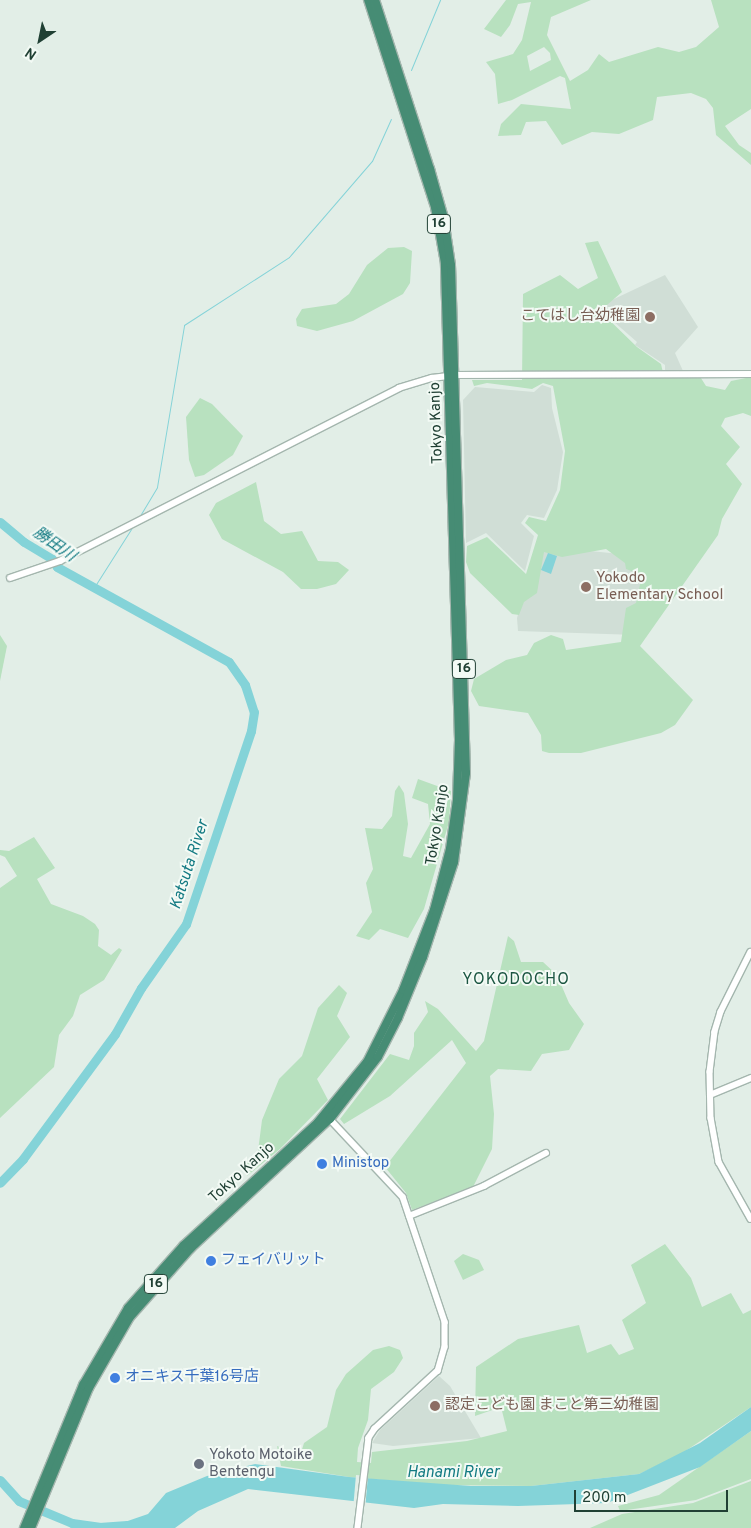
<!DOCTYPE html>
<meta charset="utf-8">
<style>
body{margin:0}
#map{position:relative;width:751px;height:1528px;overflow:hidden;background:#e2eee7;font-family:Overpass,"Noto Sans JP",sans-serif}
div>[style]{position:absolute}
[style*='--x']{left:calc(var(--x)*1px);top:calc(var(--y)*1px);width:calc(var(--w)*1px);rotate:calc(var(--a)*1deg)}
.built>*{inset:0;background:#d0ded6}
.green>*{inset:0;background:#b8e1bf}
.water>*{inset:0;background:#84d3d8}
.pier>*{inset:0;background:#e2eee7;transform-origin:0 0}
.stream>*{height:1px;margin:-0.5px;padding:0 0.5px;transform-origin:0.5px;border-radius:0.5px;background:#84d3d8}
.river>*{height:9px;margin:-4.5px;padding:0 4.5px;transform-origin:4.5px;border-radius:4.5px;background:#84d3d8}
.roads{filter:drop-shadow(1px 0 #a4b6ae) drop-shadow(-1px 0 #a4b6ae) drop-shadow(0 1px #a4b6ae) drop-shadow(0 -1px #a4b6ae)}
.tertiary>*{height:5.5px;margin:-2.75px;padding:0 2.75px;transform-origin:2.75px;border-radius:2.75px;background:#fff}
.trunk>*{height:8px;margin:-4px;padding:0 4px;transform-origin:4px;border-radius:4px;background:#468c74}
.dots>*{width:14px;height:14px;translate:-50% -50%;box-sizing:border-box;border:2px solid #f3faf5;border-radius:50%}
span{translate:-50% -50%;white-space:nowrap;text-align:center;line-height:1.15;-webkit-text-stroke:4px #f3faf5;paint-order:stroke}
.shield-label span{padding:1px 4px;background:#f3faf5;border:1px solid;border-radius:4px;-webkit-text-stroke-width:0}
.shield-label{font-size:14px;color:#204034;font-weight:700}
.education-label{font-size:15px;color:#785e54}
.right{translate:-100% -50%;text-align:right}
.left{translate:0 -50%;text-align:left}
.street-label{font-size:15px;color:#204034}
.shop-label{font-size:15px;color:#366cbe}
.worship-label{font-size:15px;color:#5b616d}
.water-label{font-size:16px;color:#147b83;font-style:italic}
.neighbourhood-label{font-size:16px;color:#1a5541;letter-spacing:1px}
.north{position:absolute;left:15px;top:15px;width:50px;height:50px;-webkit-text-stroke:4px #f3faf5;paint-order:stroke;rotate:214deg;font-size:14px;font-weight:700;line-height:20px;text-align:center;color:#204034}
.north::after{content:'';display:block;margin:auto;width:18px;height:22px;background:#204034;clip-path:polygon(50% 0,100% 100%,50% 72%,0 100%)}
.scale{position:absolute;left:574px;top:1490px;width:154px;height:22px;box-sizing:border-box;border:2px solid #204034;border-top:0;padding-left:6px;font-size:15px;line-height:18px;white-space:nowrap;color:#204034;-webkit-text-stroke:4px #f3faf5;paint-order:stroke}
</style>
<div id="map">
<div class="built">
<div style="clip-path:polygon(665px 275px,698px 327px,675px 353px,683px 371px,665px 372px,665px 365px,635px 345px,637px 342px,597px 307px)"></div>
<div style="clip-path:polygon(542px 385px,551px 388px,552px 408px,563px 452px,557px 490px,544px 518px,527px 515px,521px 523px,534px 536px,525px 571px,486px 533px,466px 543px,463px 400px,475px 387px,534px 392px)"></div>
<div style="clip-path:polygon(539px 546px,651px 557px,636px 635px,518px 631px,517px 618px)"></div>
<div style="clip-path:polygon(439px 1376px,450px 1386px,481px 1438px,393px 1446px,372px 1443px,380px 1430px)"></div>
</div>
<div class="green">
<div style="clip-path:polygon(evenodd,506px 0,591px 0,551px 17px,547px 35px,570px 81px,588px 70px,599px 54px,609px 62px,658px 47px,679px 52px,696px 47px,719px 27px,711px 0,751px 0,751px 109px,725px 126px,739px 145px,751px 153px,751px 165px,716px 135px,713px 108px,706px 99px,691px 93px,657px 97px,653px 120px,619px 134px,592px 132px,562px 145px,546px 121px,526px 122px,521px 135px,498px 136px,501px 124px,521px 104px,571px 109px,565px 78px,560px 76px,512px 100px,498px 104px,495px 74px,486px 62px,513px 54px,522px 40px,531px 2px,518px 4px,510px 25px,501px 37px,484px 29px,506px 0,544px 47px,550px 53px,551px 60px,530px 71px,527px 56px,544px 47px)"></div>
<div style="clip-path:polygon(598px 241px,622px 292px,600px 311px,637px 347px,661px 364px,664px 377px,699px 375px,706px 386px,725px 390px,731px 381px,751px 377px,751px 416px,743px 413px,725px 418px,721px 426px,740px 447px,726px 464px,742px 484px,722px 519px,718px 535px,640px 646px,693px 700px,675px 725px,661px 733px,581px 753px,549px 753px,542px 751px,541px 735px,528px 713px,479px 706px,471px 691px,474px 679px,506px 660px,527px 655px,534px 643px,551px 635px,563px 639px,566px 650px,621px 642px,626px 608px,636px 603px,642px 575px,626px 569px,625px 563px,606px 549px,562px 557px,544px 552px,537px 593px,524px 602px,519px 615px,512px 614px,470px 573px,466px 562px,467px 546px,487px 537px,526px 574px,538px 535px,525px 523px,529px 517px,546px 521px,560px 490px,565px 451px,553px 386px,543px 383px,532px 389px,487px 383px,474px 386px,472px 380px,522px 380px,523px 294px,560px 275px,578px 289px,598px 278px,585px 243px)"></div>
<div style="clip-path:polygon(404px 247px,412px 251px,410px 283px,403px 294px,353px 321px,317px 331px,297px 326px,296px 319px,302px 309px,336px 304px,349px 294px,367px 265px,388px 248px)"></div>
<div style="clip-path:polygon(200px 398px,212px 404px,243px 436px,233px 455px,204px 475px,195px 477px,189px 460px,186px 417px)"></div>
<div style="clip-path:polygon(256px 482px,264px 521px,281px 534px,302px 531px,318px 561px,338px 562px,349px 570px,336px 584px,317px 589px,301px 589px,283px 572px,222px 539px,209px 515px,216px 503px)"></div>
<div style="clip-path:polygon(0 635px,7px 646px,0 681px)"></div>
<div style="clip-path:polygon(418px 779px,451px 791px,449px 822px,424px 909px,408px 938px,380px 929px,369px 940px,356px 936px,372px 912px,366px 883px,373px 869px,365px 828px,382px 829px,392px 816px,395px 791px,399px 785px,404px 793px,408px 824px,403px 856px,411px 858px,430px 824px,428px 804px,412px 798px)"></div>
<div style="clip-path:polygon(34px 837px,55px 868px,37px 879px,51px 904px,83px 916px,95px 924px,99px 930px,98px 946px,111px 955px,119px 948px,122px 950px,104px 980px,80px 995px,73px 1016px,59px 1035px,54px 1067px,0 1118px,0 888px,17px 876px,5px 857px,0 855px,0 850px,9px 851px)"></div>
<div style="clip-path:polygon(508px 936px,514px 941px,521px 962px,543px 962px,557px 975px,569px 1003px,584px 1024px,569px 1050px,542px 1054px,531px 1071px,498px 1069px,490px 1076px,494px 1114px,492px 1149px,473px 1187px,412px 1210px,406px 1193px,385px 1167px,466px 1063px,452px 1040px,390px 1096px,344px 1124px,340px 1119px,390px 1054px,409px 1060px,414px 1046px,414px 1033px,428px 1012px,425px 1001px,438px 1009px,476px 1051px,484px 1041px)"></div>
<div style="clip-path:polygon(339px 985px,347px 993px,337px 1016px,350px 1037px,317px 1079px,328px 1100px,280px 1149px,247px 1176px,242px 1166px,258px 1151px,262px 1120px,279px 1079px,302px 1056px,318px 1008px)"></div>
<div style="clip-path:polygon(665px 1244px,691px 1278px,702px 1307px,731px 1293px,743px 1314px,751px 1310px,751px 1407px,678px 1456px,639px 1474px,531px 1486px,440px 1485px,349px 1477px,281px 1466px,277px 1446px,300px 1456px,304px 1443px,327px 1427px,336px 1390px,346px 1374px,373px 1350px,389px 1346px,400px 1350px,403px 1358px,394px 1372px,371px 1389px,368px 1420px,358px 1448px,357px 1462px,371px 1463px,372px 1452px,467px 1441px,507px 1431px,501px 1407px,475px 1416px,476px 1367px,518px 1339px,579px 1325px,587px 1353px,611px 1344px,619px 1355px,634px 1349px,622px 1320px,646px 1303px,631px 1265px)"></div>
<div style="clip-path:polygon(463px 1254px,479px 1260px,484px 1270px,463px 1280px,454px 1261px)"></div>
<div style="clip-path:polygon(751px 1431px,751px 1479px,696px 1500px,620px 1511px,618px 1506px,659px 1495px)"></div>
<div style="clip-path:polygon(751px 1481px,751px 1528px,590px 1528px,622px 1514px,693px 1503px)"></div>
</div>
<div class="water">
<div style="clip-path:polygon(548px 553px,557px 556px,551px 574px,541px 570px)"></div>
<div style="clip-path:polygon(751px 1407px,751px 1431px,700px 1467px,607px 1503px,518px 1506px,443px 1504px,414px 1508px,248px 1489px,198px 1511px,175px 1528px,127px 1528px,116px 1525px,148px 1514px,166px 1493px,207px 1476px,255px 1464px,349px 1477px,471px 1486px,531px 1486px,639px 1474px,700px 1443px)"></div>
</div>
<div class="pier">
<div style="left:356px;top:1475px;width:12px;height:27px;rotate:5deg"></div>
</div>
<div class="stream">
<div style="--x:411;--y:70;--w:76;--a:-67.5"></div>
<div style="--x:138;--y:519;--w:37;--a:-59"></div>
<div style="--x:157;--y:487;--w:164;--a:-80.5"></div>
<div style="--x:184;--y:325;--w:125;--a:-32.9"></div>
<div style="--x:289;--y:257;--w:127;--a:-49.2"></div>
<div style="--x:372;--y:161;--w:46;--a:-65.7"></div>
<div style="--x:93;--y:589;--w:75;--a:-57.6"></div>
</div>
<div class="river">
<div style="--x:0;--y:522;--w:31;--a:40"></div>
<div style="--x:24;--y:542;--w:33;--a:31"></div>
<div style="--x:52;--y:559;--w:9;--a:58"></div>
<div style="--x:57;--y:567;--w:196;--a:28.9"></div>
<div style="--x:229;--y:662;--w:28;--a:55"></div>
<div style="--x:245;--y:685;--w:28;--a:72"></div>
<div style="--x:254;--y:712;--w:19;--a:99"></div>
<div style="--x:251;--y:731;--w:204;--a:108.6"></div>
<div style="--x:186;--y:924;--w:78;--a:125.1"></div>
<div style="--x:141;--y:988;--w:53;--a:119.5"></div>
<div style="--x:115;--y:1034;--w:155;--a:126.4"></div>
<div style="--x:23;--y:1159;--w:33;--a:134"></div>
<div style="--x:0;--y:1480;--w:28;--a:48"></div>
<div style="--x:19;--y:1501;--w:57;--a:22.5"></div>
<div style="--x:72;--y:1523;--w:27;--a:8"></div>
<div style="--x:99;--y:1527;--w:28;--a:-4"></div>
</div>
<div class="roads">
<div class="tertiary">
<div style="--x:10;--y:578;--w:53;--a:-18.8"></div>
<div style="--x:60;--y:561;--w:381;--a:-27"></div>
<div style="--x:399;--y:388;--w:34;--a:-17"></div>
<div style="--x:432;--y:378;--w:24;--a:-7"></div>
<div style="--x:456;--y:375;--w:295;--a:-0.2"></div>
<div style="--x:751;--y:952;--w:67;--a:116.6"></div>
<div style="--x:721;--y:1012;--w:21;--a:107"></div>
<div style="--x:715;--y:1032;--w:40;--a:97.1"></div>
<div style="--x:710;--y:1072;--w:46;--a:88.8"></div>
<div style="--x:711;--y:1118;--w:45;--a:79.7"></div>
<div style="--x:719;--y:1162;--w:65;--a:60.7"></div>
<div style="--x:710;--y:1095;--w:44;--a:-22.5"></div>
<div style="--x:329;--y:1118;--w:108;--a:46.9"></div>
<div style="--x:403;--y:1197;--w:132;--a:71.4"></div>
<div style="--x:445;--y:1322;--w:25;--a:90"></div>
<div style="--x:445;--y:1347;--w:25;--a:106"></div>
<div style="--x:438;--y:1371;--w:86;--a:137.4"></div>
<div style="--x:375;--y:1429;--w:11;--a:124"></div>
<div style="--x:369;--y:1438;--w:91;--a:97"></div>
<div style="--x:409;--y:1216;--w:81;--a:-21.8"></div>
<div style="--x:484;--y:1186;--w:70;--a:-28"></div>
</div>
<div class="trunk">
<div style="--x:24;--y:1528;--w:155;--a:-67.6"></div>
<div style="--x:83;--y:1385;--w:89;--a:-59.7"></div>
<div style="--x:128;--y:1308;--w:84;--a:-48.4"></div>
<div style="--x:184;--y:1245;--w:182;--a:-42.5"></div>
<div style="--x:318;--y:1122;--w:77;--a:-50.8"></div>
<div style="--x:367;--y:1062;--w:80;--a:-63.4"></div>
<div style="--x:403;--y:990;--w:86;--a:-68.8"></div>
<div style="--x:434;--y:910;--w:63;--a:-75.3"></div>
<div style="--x:450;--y:849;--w:49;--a:-81.9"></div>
<div style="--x:457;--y:800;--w:60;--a:-88.1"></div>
<div style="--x:459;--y:740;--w:477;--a:-91.7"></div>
<div style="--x:445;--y:263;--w:57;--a:-100.1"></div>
<div style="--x:435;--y:207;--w:218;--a:-107.9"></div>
<div style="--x:31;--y:1528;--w:152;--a:-67.5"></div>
<div style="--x:89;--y:1388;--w:82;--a:-60"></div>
<div style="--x:130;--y:1317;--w:92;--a:-48.5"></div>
<div style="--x:191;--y:1248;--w:190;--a:-42.9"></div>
<div style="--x:330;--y:1119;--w:78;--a:-52.3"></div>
<div style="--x:378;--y:1057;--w:44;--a:-62.9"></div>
<div style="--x:398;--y:1018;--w:66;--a:-67.7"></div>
<div style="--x:423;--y:957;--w:100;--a:-71.9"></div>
<div style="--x:454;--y:862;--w:90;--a:-82.3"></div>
<div style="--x:466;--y:773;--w:508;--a:-91.69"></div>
<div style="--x:451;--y:265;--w:48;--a:-98.5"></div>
<div style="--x:444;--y:218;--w:51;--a:-105.9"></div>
<div style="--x:430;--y:169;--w:178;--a:-108"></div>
</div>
</div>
<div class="dots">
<div style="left:650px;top:317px;background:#8d6e63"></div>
<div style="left:586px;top:587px;background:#8d6e63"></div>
<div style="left:322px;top:1164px;background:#3f7fe0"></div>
<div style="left:211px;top:1261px;background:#3f7fe0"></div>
<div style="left:115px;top:1378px;background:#3f7fe0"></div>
<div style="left:435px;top:1406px;background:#8d6e63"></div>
<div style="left:199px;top:1464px;background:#6b7280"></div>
</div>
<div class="shield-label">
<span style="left:439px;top:224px">16</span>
<span style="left:464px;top:669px">16</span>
<span style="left:156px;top:1284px">16</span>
</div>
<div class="education-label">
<span class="right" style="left:640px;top:317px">こてはし台幼稚園</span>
<span class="left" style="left:596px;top:587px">Yokodo<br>Elementary School</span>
<span class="left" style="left:445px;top:1406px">認定こども園 まこと第三幼稚園</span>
</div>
<div class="street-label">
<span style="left:437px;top:423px;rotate:-92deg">Tokyo Kanjo</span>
<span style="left:438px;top:825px;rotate:-81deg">Tokyo Kanjo</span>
<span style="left:242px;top:1173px;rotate:-42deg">Tokyo Kanjo</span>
</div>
<div class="shop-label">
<span class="left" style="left:332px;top:1164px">Ministop</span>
<span class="left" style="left:221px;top:1261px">フェイバリット</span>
<span class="left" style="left:125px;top:1378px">オニキス千葉16号店</span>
</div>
<div class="worship-label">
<span class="left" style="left:209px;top:1464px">Yokoto Motoike<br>Bentengu</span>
</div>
<div class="water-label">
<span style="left:54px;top:545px;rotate:35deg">勝田川</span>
<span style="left:190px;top:865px;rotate:-72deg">Katsuta River</span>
<span style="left:453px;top:1473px">Hanami River</span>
</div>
<div class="neighbourhood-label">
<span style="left:516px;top:980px">YOKODOCHO</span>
</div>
<div class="north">N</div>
<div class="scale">200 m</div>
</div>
